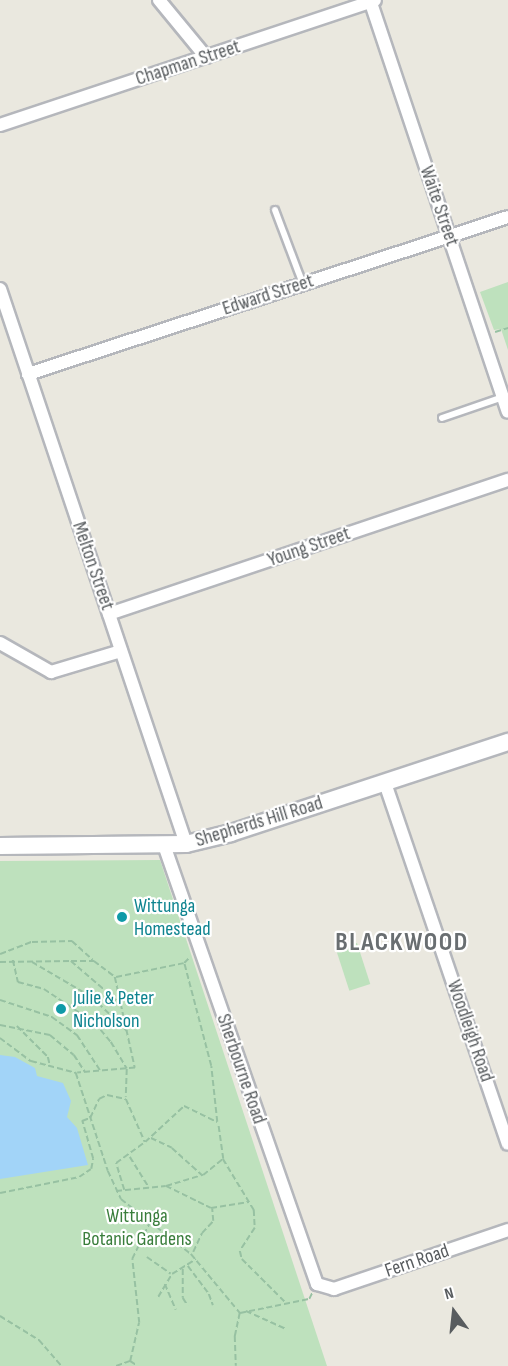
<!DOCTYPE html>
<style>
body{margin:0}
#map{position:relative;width:508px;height:1366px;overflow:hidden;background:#eae8df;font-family:"Sofia Sans Condensed",sans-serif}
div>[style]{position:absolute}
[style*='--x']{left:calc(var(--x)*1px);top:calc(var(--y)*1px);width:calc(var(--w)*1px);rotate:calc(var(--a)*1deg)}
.green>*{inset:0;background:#bee1bd;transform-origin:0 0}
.water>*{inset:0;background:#a2d4f8}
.path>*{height:1.5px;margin-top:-0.75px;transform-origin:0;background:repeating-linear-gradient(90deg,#97c1a2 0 6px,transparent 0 9px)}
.roads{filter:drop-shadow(2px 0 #b5b7bc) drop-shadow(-2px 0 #b5b7bc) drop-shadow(0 2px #b5b7bc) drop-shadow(0 -2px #b5b7bc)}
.lane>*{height:6px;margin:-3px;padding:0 3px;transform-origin:3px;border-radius:3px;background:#fff}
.street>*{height:12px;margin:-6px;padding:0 6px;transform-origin:6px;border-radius:6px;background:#fff}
.secondary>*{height:16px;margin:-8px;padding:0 8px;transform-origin:8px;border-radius:8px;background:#fff}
.dots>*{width:16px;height:16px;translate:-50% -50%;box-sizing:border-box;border:3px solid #fff;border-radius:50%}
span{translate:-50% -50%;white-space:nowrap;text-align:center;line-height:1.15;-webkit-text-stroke:4.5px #fff;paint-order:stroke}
.street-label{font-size:20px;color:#585c5f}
.culture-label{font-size:20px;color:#0d838f}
.left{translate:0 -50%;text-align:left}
.park-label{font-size:20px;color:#397d3b}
.district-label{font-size:26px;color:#696e71;font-weight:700;letter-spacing:1.5px}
.north{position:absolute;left:424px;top:1282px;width:60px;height:60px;-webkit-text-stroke:4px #fff;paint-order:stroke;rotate:345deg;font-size:16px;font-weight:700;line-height:24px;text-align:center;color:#585c5f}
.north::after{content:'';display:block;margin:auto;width:21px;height:27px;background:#585c5f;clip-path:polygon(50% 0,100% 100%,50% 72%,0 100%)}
</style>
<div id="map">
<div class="green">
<div style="clip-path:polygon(508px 282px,508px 350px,501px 329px,494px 330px,480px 292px)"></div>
<div style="clip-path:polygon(160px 860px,327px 1366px,0 1366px,0 861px)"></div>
<div style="left:357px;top:943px;width:43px;height:22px;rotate:72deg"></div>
</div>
<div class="water">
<div style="clip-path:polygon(0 1055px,15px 1057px,35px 1068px,37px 1076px,63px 1083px,71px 1101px,67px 1117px,77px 1128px,88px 1165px,0 1179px)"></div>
</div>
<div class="path">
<div style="--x:495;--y:332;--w:14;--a:-17"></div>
<div style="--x:0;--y:954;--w:34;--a:-21"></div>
<div style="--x:32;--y:942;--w:40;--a:-1.4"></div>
<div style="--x:72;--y:941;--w:28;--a:42"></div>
<div style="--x:13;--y:960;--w:23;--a:77"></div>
<div style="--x:18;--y:982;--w:27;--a:15"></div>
<div style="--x:44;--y:989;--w:61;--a:33.7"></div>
<div style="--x:95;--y:1023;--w:25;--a:50"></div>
<div style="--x:111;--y:1042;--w:31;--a:59"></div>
<div style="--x:127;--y:1069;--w:28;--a:92"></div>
<div style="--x:71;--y:961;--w:23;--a:0"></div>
<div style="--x:94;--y:961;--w:26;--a:37"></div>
<div style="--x:115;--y:977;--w:93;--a:77.6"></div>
<div style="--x:135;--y:1068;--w:58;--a:175.1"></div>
<div style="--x:0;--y:962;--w:71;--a:-0.8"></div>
<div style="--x:71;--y:961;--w:66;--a:40.7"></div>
<div style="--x:32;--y:962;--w:69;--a:30.3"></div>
<div style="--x:92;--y:997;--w:49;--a:44.2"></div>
<div style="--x:116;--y:977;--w:69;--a:-11.6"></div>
<div style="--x:184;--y:963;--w:8;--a:-45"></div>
<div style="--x:0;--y:1000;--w:55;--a:18.1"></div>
<div style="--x:52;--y:1017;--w:31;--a:36"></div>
<div style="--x:77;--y:1035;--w:42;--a:56.7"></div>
<div style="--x:0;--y:1025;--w:51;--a:11.3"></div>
<div style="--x:50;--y:1035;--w:31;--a:40"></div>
<div style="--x:74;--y:1055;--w:20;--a:57"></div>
<div style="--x:17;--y:1026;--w:44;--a:45"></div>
<div style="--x:48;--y:1057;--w:8;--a:76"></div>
<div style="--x:0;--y:1038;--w:39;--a:37"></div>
<div style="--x:31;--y:1061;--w:47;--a:14.9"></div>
<div style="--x:76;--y:1073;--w:103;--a:71.9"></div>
<div style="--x:108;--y:1171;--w:31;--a:65"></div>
<div style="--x:121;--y:1199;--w:89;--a:38.2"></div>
<div style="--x:191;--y:1254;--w:77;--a:50.3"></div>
<div style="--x:240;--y:1313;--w:24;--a:102"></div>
<div style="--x:235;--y:1336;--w:30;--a:88"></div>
<div style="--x:151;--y:1138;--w:23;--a:25"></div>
<div style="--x:172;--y:1148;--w:40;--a:42"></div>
<div style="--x:130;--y:1157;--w:36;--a:58"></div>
<div style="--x:223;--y:1159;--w:60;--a:58.7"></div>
<div style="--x:254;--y:1210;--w:18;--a:87"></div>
<div style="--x:255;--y:1228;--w:27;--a:123"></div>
<div style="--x:240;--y:1251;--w:8;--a:76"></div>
<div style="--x:242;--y:1259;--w:61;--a:45"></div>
<div style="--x:166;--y:1186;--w:50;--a:26.1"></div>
<div style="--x:211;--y:1208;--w:38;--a:-9"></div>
<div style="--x:124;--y:1190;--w:28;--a:-107"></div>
<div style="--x:116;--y:1163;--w:34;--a:-36"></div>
<div style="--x:116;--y:1191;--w:50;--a:-5.7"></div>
<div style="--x:166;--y:1186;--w:39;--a:-17"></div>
<div style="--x:203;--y:1175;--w:26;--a:-39"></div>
<div style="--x:223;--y:1159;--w:36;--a:-98"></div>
<div style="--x:0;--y:1193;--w:81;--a:-11.4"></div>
<div style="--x:79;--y:1177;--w:14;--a:-34"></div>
<div style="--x:91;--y:1169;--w:10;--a:-79"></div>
<div style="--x:93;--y:1159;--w:40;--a:-106"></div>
<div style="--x:82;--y:1121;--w:9;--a:-21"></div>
<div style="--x:90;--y:1118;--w:21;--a:-65"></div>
<div style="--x:99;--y:1099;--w:9;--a:-27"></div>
<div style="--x:107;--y:1095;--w:19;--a:12"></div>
<div style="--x:126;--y:1099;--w:47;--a:66.2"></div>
<div style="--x:145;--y:1142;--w:53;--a:-42.7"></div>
<div style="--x:184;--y:1106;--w:37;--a:26"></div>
<div style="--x:217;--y:1122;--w:56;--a:-96.1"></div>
<div style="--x:211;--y:1066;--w:106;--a:-104.7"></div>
<div style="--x:193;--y:1252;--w:21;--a:-65"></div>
<div style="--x:202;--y:1233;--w:16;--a:-47"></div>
<div style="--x:213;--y:1221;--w:12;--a:-95"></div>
<div style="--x:147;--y:1257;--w:29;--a:35"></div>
<div style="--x:188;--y:1266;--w:35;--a:53"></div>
<div style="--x:209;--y:1294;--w:12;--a:70"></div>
<div style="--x:183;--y:1269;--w:29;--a:90"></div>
<div style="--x:183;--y:1298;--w:9;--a:58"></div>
<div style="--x:165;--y:1284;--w:28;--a:67"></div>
<div style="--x:158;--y:1297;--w:27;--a:-59"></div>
<div style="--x:172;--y:1274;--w:28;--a:-32"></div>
<div style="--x:246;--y:1311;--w:44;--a:24.2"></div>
<div style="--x:240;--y:1313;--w:70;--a:-11.5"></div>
<div style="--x:309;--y:1299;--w:7;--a:-63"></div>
<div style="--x:0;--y:1316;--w:46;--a:31.6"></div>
<div style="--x:39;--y:1340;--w:35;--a:49"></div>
<div style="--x:130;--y:1361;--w:39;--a:-77"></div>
<div style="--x:139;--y:1323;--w:64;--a:-96.2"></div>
<div style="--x:132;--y:1259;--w:39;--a:-64"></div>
<div style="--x:116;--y:1366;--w:15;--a:-20"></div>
<div style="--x:130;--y:1361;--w:9;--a:32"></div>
</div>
<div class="roads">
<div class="lane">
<div style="--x:275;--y:210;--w:79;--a:69.3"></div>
<div style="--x:442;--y:418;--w:65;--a:-19"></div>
</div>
<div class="street">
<div style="--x:159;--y:0;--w:74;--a:50.5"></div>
<div style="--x:370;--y:0;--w:434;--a:71.5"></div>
<div style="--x:0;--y:125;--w:395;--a:-18.4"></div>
<div style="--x:0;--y:289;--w:585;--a:71.47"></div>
<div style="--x:28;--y:374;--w:505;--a:-18.11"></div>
<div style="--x:109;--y:614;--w:421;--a:-18.6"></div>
<div style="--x:0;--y:643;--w:59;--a:29.6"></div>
<div style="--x:51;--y:672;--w:73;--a:-16.7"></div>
<div style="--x:385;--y:783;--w:381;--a:71.2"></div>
<div style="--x:164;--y:845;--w:465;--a:70.8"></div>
<div style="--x:317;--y:1284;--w:18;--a:16"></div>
<div style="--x:334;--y:1289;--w:184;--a:-18.7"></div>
</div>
<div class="secondary">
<div style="--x:0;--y:846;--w:186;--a:-0.6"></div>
<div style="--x:186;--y:844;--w:46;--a:-13.7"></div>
<div style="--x:231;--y:833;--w:292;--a:-18.2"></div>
</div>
</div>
<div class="dots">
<div style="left:122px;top:917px;background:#0f9aa8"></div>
<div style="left:61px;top:1009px;background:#0f9aa8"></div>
</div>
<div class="street-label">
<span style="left:188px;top:63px;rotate:-18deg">Chapman Street</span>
<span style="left:439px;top:206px;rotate:71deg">Waite Street</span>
<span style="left:268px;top:295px;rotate:-18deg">Edward Street</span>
<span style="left:309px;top:547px;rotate:-19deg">Young Street</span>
<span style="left:93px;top:566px;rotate:71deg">Melton Street</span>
<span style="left:259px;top:822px;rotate:-17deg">Shepherds Hill Road</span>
<span style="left:470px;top:1031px;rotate:71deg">Woodleigh Road</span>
<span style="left:241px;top:1069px;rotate:71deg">Sherbourne Road</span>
<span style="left:417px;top:1261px;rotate:-19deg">Fern Road</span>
</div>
<div class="culture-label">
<span class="left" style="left:134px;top:918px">Wittunga<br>Homestead</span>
<span class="left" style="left:73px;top:1010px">Julie &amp; Peter<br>Nicholson</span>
</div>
<div class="park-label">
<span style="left:137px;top:1228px">Wittunga<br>Botanic Gardens</span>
</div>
<div class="district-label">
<span style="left:402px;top:943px">BLACKWOOD</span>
</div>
<div class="north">N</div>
</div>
